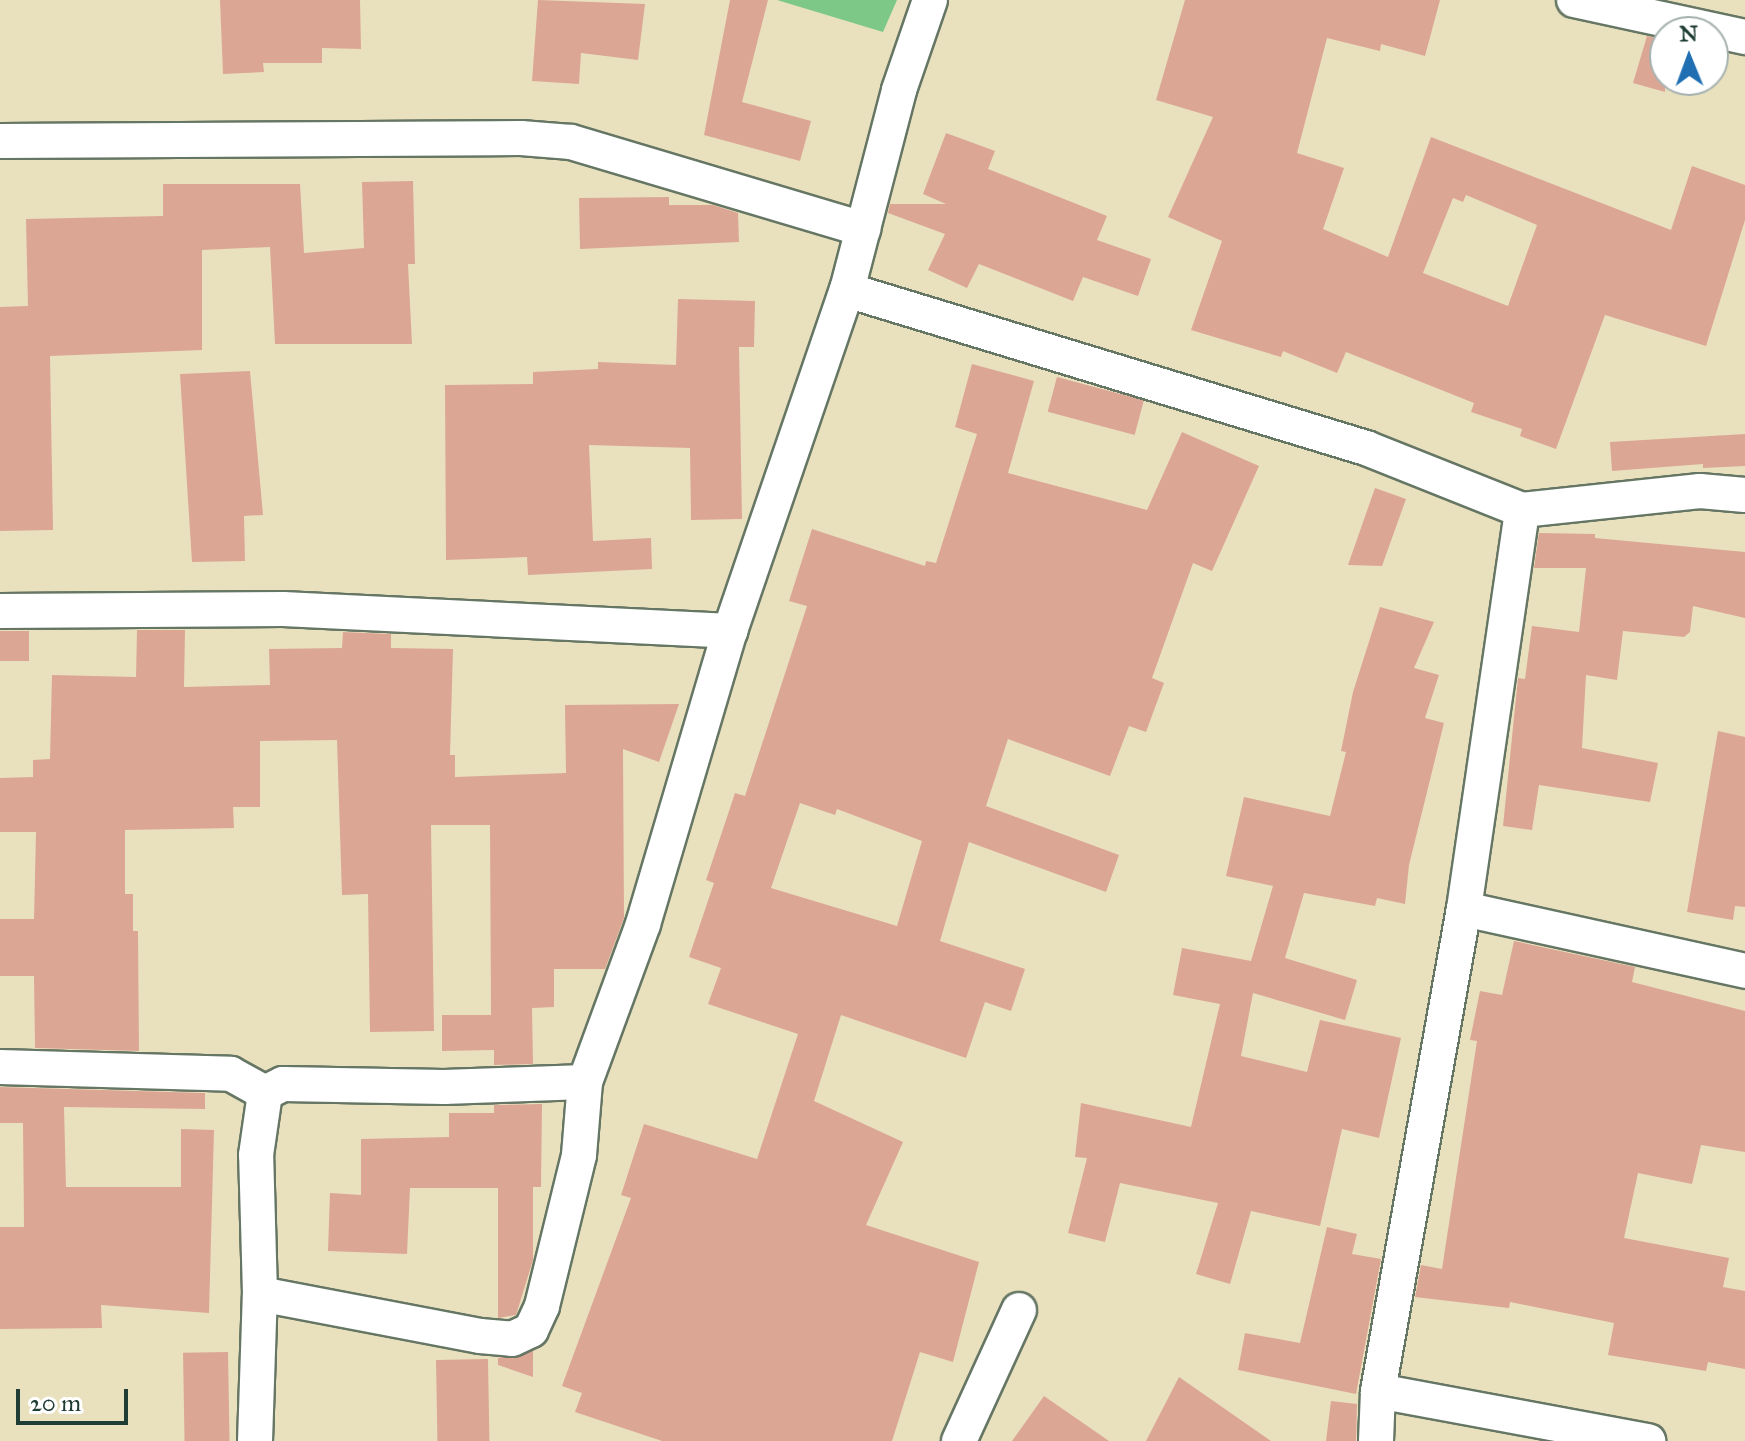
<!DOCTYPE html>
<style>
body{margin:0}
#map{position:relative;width:1745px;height:1441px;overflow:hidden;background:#e9e1be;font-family:"IM FELL Great Primer",serif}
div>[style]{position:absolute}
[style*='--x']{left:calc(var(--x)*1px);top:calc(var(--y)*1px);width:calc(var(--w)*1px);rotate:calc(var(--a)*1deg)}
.green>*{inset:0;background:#7dc886}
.building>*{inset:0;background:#dca695;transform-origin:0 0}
.roads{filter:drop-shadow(2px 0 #667664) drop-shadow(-2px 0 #667664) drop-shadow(0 2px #667664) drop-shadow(0 -2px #667664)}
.street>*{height:34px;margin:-17px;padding:0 17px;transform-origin:17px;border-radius:17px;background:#fff}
span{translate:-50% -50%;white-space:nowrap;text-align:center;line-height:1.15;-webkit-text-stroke:7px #fff;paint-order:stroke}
.north{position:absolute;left:1649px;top:16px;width:80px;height:80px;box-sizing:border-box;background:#fff;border:2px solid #a5b1ae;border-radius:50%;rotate:359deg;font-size:22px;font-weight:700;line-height:32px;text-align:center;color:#1f3d34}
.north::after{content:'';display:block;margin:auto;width:28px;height:36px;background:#1f6fb2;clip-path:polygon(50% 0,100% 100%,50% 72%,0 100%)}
.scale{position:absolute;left:16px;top:1389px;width:112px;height:36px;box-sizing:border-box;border:4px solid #1f3d34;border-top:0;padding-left:10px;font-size:24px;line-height:28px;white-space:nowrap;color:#1f3d34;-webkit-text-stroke:6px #fff;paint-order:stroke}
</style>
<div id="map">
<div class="green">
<div style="clip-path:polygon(777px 0,897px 0,883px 32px)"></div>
</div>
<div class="building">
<div style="clip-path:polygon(220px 0,360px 0,361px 49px,322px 48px,322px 63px,263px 63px,264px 72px,223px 74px)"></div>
<div style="clip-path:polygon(538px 0,645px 4px,638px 60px,581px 53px,579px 84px,532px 81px)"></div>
<div style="clip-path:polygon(730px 0,768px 0,742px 102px,811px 121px,800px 161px,704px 135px)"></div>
<div style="clip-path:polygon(evenodd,1185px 0,1440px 0,1425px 56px,1381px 44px,1380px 51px,1327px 38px,1297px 153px,1344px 168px,1323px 229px,1388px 257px,1431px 137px,1671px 230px,1692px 166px,1745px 185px,1745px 220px,1706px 346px,1605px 315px,1556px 449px,1520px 436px,1522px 429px,1471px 412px,1474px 403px,1346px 352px,1337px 373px,1283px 351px,1281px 357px,1191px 330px,1222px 241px,1168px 217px,1213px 117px,1156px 100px,1185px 0,1466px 195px,1537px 225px,1508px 306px,1423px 273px,1453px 198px,1463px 202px,1466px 195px)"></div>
<div style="clip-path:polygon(1647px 36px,1665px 40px,1665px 92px,1633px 83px)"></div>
<div style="clip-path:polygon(946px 133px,995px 151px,988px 169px,1107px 216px,1097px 240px,1151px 259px,1138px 296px,1083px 277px,1073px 301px,979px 264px,967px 288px,928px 270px,945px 234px,888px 213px,890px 204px,946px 204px,923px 194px)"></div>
<div style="clip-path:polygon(413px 181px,415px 264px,408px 264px,412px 344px,275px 344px,270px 247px,202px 250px,202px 350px,50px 356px,53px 530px,0 531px,0 307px,28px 306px,26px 219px,163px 216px,163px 184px,300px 184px,304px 253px,364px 248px,362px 182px)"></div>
<div style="clip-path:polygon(669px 197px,669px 205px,713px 205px,738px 213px,739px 242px,580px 249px,579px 198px)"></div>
<div style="clip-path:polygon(678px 299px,755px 301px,754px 347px,739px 347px,742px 519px,691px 520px,690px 448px,589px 445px,593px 541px,651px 538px,652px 569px,528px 575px,527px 557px,446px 560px,445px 385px,533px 384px,533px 372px,598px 369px,598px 362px,676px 365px)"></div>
<div style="clip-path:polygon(evenodd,972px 364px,1034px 381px,1008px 473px,1147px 510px,1182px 432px,1259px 466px,1212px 571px,1193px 563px,1152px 678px,1164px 683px,1146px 732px,1129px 726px,1110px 776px,1008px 739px,986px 806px,1119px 855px,1106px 892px,969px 842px,940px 941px,1025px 969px,1011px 1011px,985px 1002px,966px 1058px,841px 1015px,814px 1101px,903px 1142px,866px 1225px,979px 1262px,953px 1362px,920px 1352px,892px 1441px,662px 1441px,575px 1412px,582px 1393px,562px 1386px,631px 1198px,621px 1195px,644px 1124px,757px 1159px,798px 1034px,708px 1004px,721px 968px,689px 957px,714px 883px,706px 880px,735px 793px,745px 796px,807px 606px,789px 601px,812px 529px,925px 566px,926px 561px,936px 563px,977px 434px,955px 427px,972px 364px,800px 803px,835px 815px,837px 809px,922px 841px,897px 926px,771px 888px,800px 803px)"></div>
<div style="clip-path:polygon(250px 371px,263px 515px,244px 516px,245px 561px,192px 562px,180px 374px)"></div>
<div style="left:1057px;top:377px;width:90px;height:36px;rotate:15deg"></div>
<div style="clip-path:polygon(1745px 434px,1745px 466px,1703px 468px,1703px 464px,1612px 471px,1610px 442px)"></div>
<div style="clip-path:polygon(1375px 488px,1406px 499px,1382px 566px,1348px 565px)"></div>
<div style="clip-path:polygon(1539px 533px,1595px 534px,1595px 538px,1745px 552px,1745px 618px,1693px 606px,1690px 632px,1684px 637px,1623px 631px,1617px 680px,1586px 675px,1582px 748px,1658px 763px,1650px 802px,1539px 785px,1532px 830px,1503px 826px,1518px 678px,1525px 679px,1532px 626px,1579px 632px,1586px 568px,1534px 568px)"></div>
<div style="clip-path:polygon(1380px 607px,1434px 622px,1414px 668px,1439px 675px,1425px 718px,1444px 723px,1409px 865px,1405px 904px,1377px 898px,1375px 906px,1304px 893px,1285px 958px,1357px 980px,1345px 1020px,1253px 993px,1241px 1056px,1307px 1072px,1320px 1020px,1401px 1038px,1379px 1138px,1342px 1129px,1320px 1226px,1251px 1211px,1230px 1284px,1196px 1274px,1218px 1203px,1120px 1183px,1105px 1242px,1068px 1233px,1087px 1158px,1075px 1157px,1081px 1103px,1191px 1127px,1220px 1004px,1173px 995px,1182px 948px,1251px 961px,1273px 886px,1226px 876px,1244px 797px,1330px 816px,1346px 752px,1341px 751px,1353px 692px)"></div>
<div style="clip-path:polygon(137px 630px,185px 630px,184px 687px,270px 685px,269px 649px,342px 648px,343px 632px,391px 634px,391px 648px,453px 649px,450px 755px,455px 755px,455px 777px,566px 773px,565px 705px,679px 704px,659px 762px,623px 749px,624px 918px,605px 969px,554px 969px,554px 1007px,532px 1008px,533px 1064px,494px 1065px,494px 1050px,442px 1051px,442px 1015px,491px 1015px,490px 825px,431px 825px,434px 1031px,370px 1032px,368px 894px,342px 895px,337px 740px,260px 741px,260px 807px,233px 807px,234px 828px,125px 830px,125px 894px,133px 894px,133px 931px,138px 931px,139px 1051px,35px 1048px,34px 976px,0 976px,0 919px,34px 919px,36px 832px,0 832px,0 778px,33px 777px,33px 760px,50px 759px,52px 675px,136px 677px)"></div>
<div style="left:0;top:631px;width:29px;height:30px"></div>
<div style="clip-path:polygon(1718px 731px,1745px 737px,1745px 907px,1735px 906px,1733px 920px,1687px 912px)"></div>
<div style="clip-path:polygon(1514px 941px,1635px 967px,1632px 982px,1745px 1011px,1745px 1152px,1701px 1145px,1692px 1184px,1638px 1173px,1624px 1238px,1729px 1258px,1723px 1287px,1745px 1291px,1745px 1369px,1708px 1362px,1706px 1371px,1608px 1355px,1614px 1323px,1510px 1302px,1509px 1308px,1415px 1297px,1421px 1265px,1442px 1269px,1477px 1041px,1470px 1040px,1480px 991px,1502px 995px)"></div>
<div style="clip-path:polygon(0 1087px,205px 1093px,205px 1109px,64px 1107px,66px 1187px,181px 1187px,181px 1129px,214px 1130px,209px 1313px,101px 1305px,102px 1328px,0 1329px,0 1227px,24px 1227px,23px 1123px,0 1123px)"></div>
<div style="clip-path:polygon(542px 1104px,541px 1187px,533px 1187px,533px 1260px,516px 1315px,498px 1318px,498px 1188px,410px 1188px,407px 1254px,328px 1251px,330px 1193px,361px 1195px,361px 1139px,449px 1137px,449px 1113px,494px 1113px,494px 1105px)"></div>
<div style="clip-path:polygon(1327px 1227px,1357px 1234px,1352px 1254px,1381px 1259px,1356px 1394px,1238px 1370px,1245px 1333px,1300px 1343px)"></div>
<div style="clip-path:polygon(533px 1351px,533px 1377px,498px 1365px,498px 1358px)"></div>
<div style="left:228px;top:1352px;width:89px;height:45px;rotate:89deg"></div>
<div style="left:488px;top:1359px;width:82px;height:52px;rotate:89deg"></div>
<div style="clip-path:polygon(1179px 1377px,1271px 1441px,1146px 1441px)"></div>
<div style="clip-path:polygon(1044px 1396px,1109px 1441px,1012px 1441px)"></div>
<div style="clip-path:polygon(1331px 1401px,1357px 1404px,1356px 1441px,1326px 1441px)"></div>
</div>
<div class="roads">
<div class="street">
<div style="--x:1574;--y:0;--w:175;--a:12.2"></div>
<div style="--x:0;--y:141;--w:521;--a:-0.33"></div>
<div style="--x:521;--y:138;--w:50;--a:4.6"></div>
<div style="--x:571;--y:142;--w:305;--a:16.6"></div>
<div style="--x:847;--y:290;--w:543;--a:16.93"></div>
<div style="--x:1366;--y:448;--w:168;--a:21.7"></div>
<div style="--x:1522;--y:510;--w:179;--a:-6.1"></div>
<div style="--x:1700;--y:491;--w:45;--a:5.1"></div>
<div style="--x:0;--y:611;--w:283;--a:-0.4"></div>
<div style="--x:283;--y:609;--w:448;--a:2.8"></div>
<div style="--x:1464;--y:909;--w:288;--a:12.4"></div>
<div style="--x:0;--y:1067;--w:231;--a:1.7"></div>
<div style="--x:231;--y:1074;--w:39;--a:29"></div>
<div style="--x:260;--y:1294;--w:224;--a:10.8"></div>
<div style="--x:480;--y:1336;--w:32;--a:5"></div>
<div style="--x:512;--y:1339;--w:21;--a:-25"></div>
<div style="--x:531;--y:1330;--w:26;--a:-65"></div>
<div style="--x:542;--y:1306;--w:155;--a:-76.2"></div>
<div style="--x:579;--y:1155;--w:73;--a:-85.3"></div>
<div style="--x:1378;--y:1391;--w:275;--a:10.5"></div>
<div style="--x:255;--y:1441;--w:147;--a:-88.1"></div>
<div style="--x:260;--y:1294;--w:139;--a:-91.6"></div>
<div style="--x:256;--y:1155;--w:63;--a:-81.7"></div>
<div style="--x:265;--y:1093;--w:20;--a:-27"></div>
<div style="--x:283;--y:1084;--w:161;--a:1.1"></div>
<div style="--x:444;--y:1087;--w:141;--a:-2"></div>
<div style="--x:585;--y:1082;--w:168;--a:-69.8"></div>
<div style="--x:643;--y:924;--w:306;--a:-73.5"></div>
<div style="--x:730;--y:631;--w:361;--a:-71.1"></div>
<div style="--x:847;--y:290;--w:207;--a:-75.4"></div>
<div style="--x:899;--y:90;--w:95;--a:-71"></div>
<div style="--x:959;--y:1441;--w:144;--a:-65.4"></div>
<div style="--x:1376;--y:1441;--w:50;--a:-87.7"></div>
<div style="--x:1378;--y:1391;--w:490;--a:-79.9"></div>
<div style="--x:1464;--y:909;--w:403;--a:-81.7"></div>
</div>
</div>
<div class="north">N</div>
<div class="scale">20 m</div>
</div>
